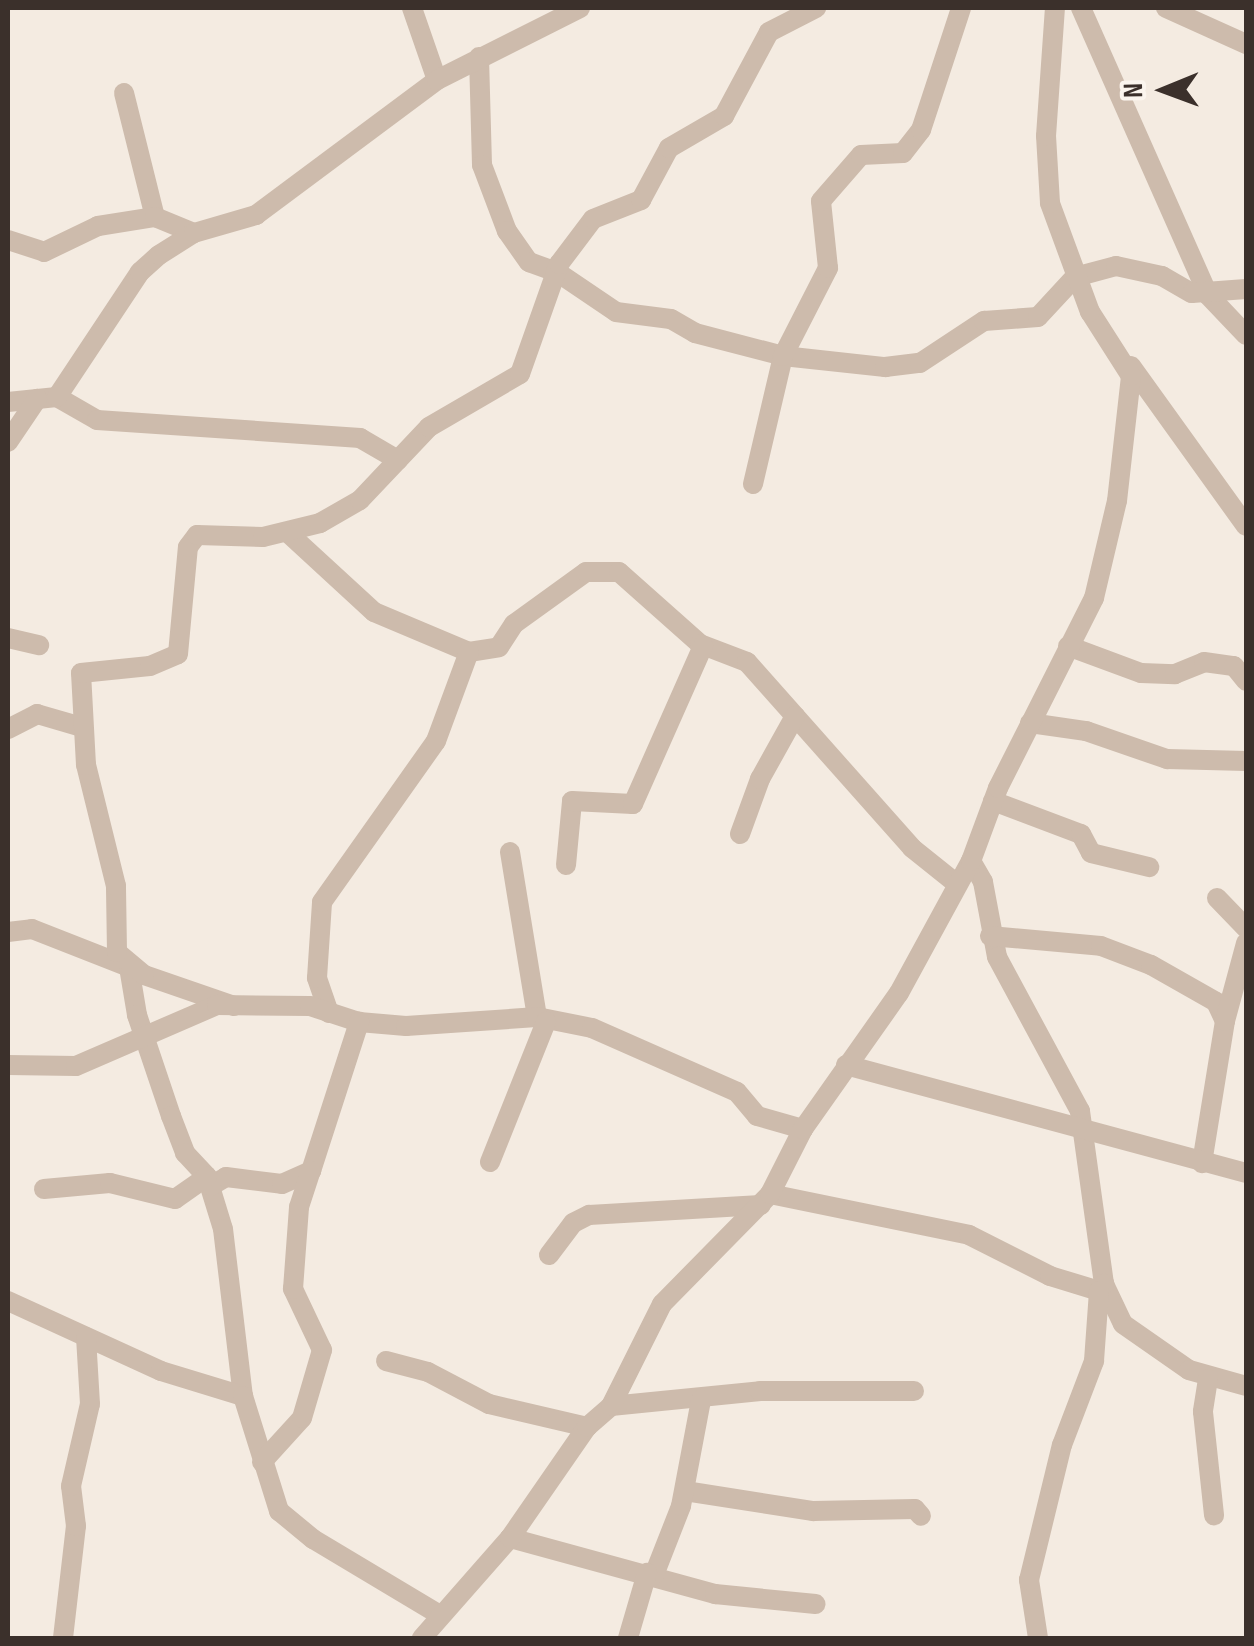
<!DOCTYPE html>
<style>
body{margin:0}
#map{position:relative;width:1254px;height:1646px;overflow:hidden;background:#f4ebe1;font-family:"Sofia Sans Condensed",sans-serif}
div>[style]{position:absolute}
[style*='--x']{left:calc(var(--x)*1px);top:calc(var(--y)*1px);width:calc(var(--w)*1px);rotate:calc(var(--a)*1deg)}
.minor>*{height:20px;margin:-10px;padding:0 10px;transform-origin:10px;border-radius:10px;background:#cdbbac}
span{translate:-50% -50%;white-space:nowrap;text-align:center;line-height:1.15;-webkit-text-stroke:10px #fbf5ee;paint-order:stroke}
.frame{position:absolute;inset:0;border:10px solid #3b302b;pointer-events:none}
.north{position:absolute;left:1114px;top:40px;width:100px;height:100px;-webkit-text-stroke:8px #fbf5ee;paint-order:stroke;rotate:269deg;font-size:28px;font-weight:700;line-height:40px;text-align:center;color:#3b302b}
.north::after{content:'';display:block;margin:auto;width:35px;height:45px;background:#3b302b;clip-path:polygon(50% 0,100% 100%,50% 72%,0 100%)}
</style>
<div id="map">
<div class="minor">
<div style="--x:412;--y:8;--w:76;--a:70.9"></div>
<div style="--x:1081;--y:8;--w:314;--a:66.1"></div>
<div style="--x:1208;--y:295;--w:55;--a:46.5"></div>
<div style="--x:1166;--y:8;--w:88;--a:24.2"></div>
<div style="--x:479;--y:57;--w:108;--a:88.4"></div>
<div style="--x:482;--y:165;--w:71;--a:69.3"></div>
<div style="--x:507;--y:231;--w:38;--a:55"></div>
<div style="--x:529;--y:262;--w:30;--a:20"></div>
<div style="--x:557;--y:272;--w:71;--a:34.1"></div>
<div style="--x:616;--y:312;--w:55;--a:7.3"></div>
<div style="--x:671;--y:319;--w:28;--a:30"></div>
<div style="--x:695;--y:333;--w:91;--a:14.6"></div>
<div style="--x:783;--y:356;--w:103;--a:6.2"></div>
<div style="--x:885;--y:367;--w:35;--a:-7"></div>
<div style="--x:920;--y:363;--w:77;--a:-33.3"></div>
<div style="--x:984;--y:321;--w:54;--a:-4.2"></div>
<div style="--x:1038;--y:317;--w:54;--a:-47.2"></div>
<div style="--x:1075;--y:277;--w:42;--a:-15"></div>
<div style="--x:1116;--y:266;--w:47;--a:12.3"></div>
<div style="--x:1162;--y:276;--w:34;--a:30"></div>
<div style="--x:1192;--y:293;--w:54;--a:-4.2"></div>
<div style="--x:124;--y:93;--w:128;--a:76"></div>
<div style="--x:8;--y:240;--w:38;--a:18"></div>
<div style="--x:44;--y:252;--w:60;--a:-25.7"></div>
<div style="--x:98;--y:226;--w:58;--a:-9"></div>
<div style="--x:155;--y:217;--w:42;--a:22.3"></div>
<div style="--x:1131;--y:366;--w:197;--a:54.3"></div>
<div style="--x:57;--y:397;--w:46;--a:29.9"></div>
<div style="--x:97;--y:420;--w:264;--a:3.9"></div>
<div style="--x:360;--y:438;--w:44;--a:30.1"></div>
<div style="--x:8;--y:402;--w:49;--a:-5.8"></div>
<div style="--x:57;--y:397;--w:150;--a:-56.4"></div>
<div style="--x:140;--y:272;--w:25;--a:-42"></div>
<div style="--x:159;--y:255;--w:41;--a:-32.2"></div>
<div style="--x:194;--y:233;--w:65;--a:-16.2"></div>
<div style="--x:256;--y:215;--w:226;--a:-36.7"></div>
<div style="--x:437;--y:80;--w:160;--a:-26.7"></div>
<div style="--x:8;--y:442;--w:52;--a:-56"></div>
<div style="--x:753;--y:484;--w:131;--a:-76.8"></div>
<div style="--x:783;--y:356;--w:99;--a:-62.9"></div>
<div style="--x:828;--y:268;--w:67;--a:-96"></div>
<div style="--x:821;--y:201;--w:61;--a:-49"></div>
<div style="--x:861;--y:155;--w:42;--a:-2.7"></div>
<div style="--x:903;--y:153;--w:29;--a:-52"></div>
<div style="--x:921;--y:130;--w:128;--a:-71.8"></div>
<div style="--x:287;--y:532;--w:118;--a:42.6"></div>
<div style="--x:374;--y:612;--w:103;--a:22.8"></div>
<div style="--x:469;--y:652;--w:30;--a:-9"></div>
<div style="--x:499;--y:647;--w:27;--a:-57"></div>
<div style="--x:514;--y:624;--w:89;--a:-35.8"></div>
<div style="--x:586;--y:572;--w:33;--a:0"></div>
<div style="--x:619;--y:572;--w:108;--a:41.6"></div>
<div style="--x:700;--y:644;--w:50;--a:21"></div>
<div style="--x:747;--y:662;--w:249;--a:48.4"></div>
<div style="--x:912;--y:848;--w:58;--a:38.7"></div>
<div style="--x:8;--y:638;--w:32;--a:13"></div>
<div style="--x:1068;--y:646;--w:78;--a:20.3"></div>
<div style="--x:1141;--y:673;--w:34;--a:2"></div>
<div style="--x:1175;--y:674;--w:31;--a:-22"></div>
<div style="--x:1204;--y:662;--w:30;--a:8"></div>
<div style="--x:1234;--y:666;--w:19;--a:51"></div>
<div style="--x:1030;--y:723;--w:57;--a:8.1"></div>
<div style="--x:1086;--y:731;--w:86;--a:19.1"></div>
<div style="--x:1167;--y:759;--w:79;--a:1.5"></div>
<div style="--x:8;--y:729;--w:33;--a:-27"></div>
<div style="--x:37;--y:714;--w:47;--a:16.1"></div>
<div style="--x:993;--y:801;--w:94;--a:20.6"></div>
<div style="--x:1081;--y:834;--w:21;--a:62"></div>
<div style="--x:1091;--y:853;--w:60;--a:13.6"></div>
<div style="--x:740;--y:834;--w:59;--a:-70"></div>
<div style="--x:760;--y:779;--w:72;--a:-60.9"></div>
<div style="--x:510;--y:852;--w:167;--a:80.7"></div>
<div style="--x:971;--y:861;--w:24;--a:60"></div>
<div style="--x:983;--y:882;--w:76;--a:79.4"></div>
<div style="--x:997;--y:957;--w:175;--a:61.7"></div>
<div style="--x:1080;--y:1111;--w:175;--a:82.1"></div>
<div style="--x:1104;--y:1284;--w:44;--a:64.6"></div>
<div style="--x:1123;--y:1324;--w:80;--a:34.9"></div>
<div style="--x:1189;--y:1370;--w:59;--a:15.7"></div>
<div style="--x:566;--y:865;--w:64;--a:-84.6"></div>
<div style="--x:572;--y:801;--w:61;--a:2.8"></div>
<div style="--x:633;--y:804;--w:173;--a:-66.1"></div>
<div style="--x:1217;--y:898;--w:42;--a:46"></div>
<div style="--x:8;--y:932;--w:24;--a:-7"></div>
<div style="--x:32;--y:929;--w:104;--a:21.4"></div>
<div style="--x:129;--y:967;--w:49;--a:80.5"></div>
<div style="--x:137;--y:1015;--w:107;--a:71.4"></div>
<div style="--x:171;--y:1116;--w:40;--a:69"></div>
<div style="--x:185;--y:1153;--w:33;--a:47"></div>
<div style="--x:207;--y:1177;--w:54;--a:72.9"></div>
<div style="--x:223;--y:1229;--w:168;--a:83.2"></div>
<div style="--x:990;--y:936;--w:111;--a:5.1"></div>
<div style="--x:1101;--y:946;--w:53;--a:20.8"></div>
<div style="--x:1151;--y:965;--w:75;--a:29.6"></div>
<div style="--x:1216;--y:1002;--w:21;--a:65"></div>
<div style="--x:1225;--y:1021;--w:144;--a:99.2"></div>
<div style="--x:234;--y:1006;--w:95;--a:-161"></div>
<div style="--x:144;--y:975;--w:35;--a:-140"></div>
<div style="--x:117;--y:952;--w:66;--a:-90.9"></div>
<div style="--x:116;--y:886;--w:125;--a:-103.9"></div>
<div style="--x:86;--y:765;--w:92;--a:-93.1"></div>
<div style="--x:81;--y:673;--w:69;--a:-5.8"></div>
<div style="--x:150;--y:666;--w:30;--a:-23"></div>
<div style="--x:178;--y:654;--w:107;--a:-84.7"></div>
<div style="--x:188;--y:547;--w:15;--a:-53"></div>
<div style="--x:197;--y:535;--w:66;--a:1.7"></div>
<div style="--x:263;--y:537;--w:59;--a:-13.8"></div>
<div style="--x:320;--y:523;--w:46;--a:-29.9"></div>
<div style="--x:360;--y:500;--w:100;--a:-46.6"></div>
<div style="--x:429;--y:427;--w:105;--a:-30.2"></div>
<div style="--x:520;--y:374;--w:117;--a:-70.5"></div>
<div style="--x:559;--y:264;--w:56;--a:-52.9"></div>
<div style="--x:593;--y:219;--w:52;--a:-21.6"></div>
<div style="--x:641;--y:200;--w:59;--a:-61.7"></div>
<div style="--x:669;--y:148;--w:64;--a:-30.2"></div>
<div style="--x:724;--y:116;--w:95;--a:-61.8"></div>
<div style="--x:769;--y:32;--w:53;--a:-27.1"></div>
<div style="--x:329;--y:1013;--w:37;--a:-109"></div>
<div style="--x:317;--y:978;--w:76;--a:-86.2"></div>
<div style="--x:322;--y:902;--w:197;--a:-54.7"></div>
<div style="--x:436;--y:741;--w:95;--a:-69.7"></div>
<div style="--x:1225;--y:1021;--w:81;--a:-74.9"></div>
<div style="--x:8;--y:1065;--w:68;--a:0.8"></div>
<div style="--x:76;--y:1066;--w:154;--a:-23.4"></div>
<div style="--x:217;--y:1005;--w:93;--a:0.6"></div>
<div style="--x:310;--y:1006;--w:52;--a:18.1"></div>
<div style="--x:359;--y:1022;--w:47;--a:4.9"></div>
<div style="--x:406;--y:1026;--w:131;--a:-3.9"></div>
<div style="--x:537;--y:1017;--w:56;--a:11.3"></div>
<div style="--x:592;--y:1028;--w:158;--a:23.8"></div>
<div style="--x:737;--y:1092;--w:31;--a:50"></div>
<div style="--x:757;--y:1116;--w:48;--a:15.8"></div>
<div style="--x:846;--y:1065;--w:414;--a:15.1"></div>
<div style="--x:490;--y:1162;--w:151;--a:-68.2"></div>
<div style="--x:211;--y:1186;--w:17;--a:-31"></div>
<div style="--x:226;--y:1177;--w:56;--a:7.1"></div>
<div style="--x:282;--y:1184;--w:32;--a:-24"></div>
<div style="--x:311;--y:1171;--w:157;--a:-72.1"></div>
<div style="--x:44;--y:1189;--w:66;--a:-5.2"></div>
<div style="--x:110;--y:1183;--w:67;--a:13.8"></div>
<div style="--x:175;--y:1199;--w:39;--a:-35"></div>
<div style="--x:770;--y:1194;--w:203;--a:11.6"></div>
<div style="--x:969;--y:1235;--w:91;--a:26.8"></div>
<div style="--x:1050;--y:1276;--w:51;--a:17"></div>
<div style="--x:1099;--y:1291;--w:9;--a:-54"></div>
<div style="--x:549;--y:1255;--w:40;--a:-53"></div>
<div style="--x:573;--y:1223;--w:18;--a:-27"></div>
<div style="--x:589;--y:1215;--w:172;--a:-3.3"></div>
<div style="--x:8;--y:1301;--w:168;--a:24.6"></div>
<div style="--x:161;--y:1371;--w:86;--a:17"></div>
<div style="--x:243;--y:1396;--w:121;--a:72.6"></div>
<div style="--x:279;--y:1511;--w:44;--a:39.5"></div>
<div style="--x:313;--y:1539;--w:148;--a:30.9"></div>
<div style="--x:386;--y:1361;--w:43;--a:14.7"></div>
<div style="--x:428;--y:1372;--w:69;--a:27.7"></div>
<div style="--x:489;--y:1404;--w:101;--a:13.2"></div>
<div style="--x:1208;--y:1379;--w:33;--a:99"></div>
<div style="--x:1203;--y:1412;--w:104;--a:83.9"></div>
<div style="--x:611;--y:1406;--w:150;--a:-5.7"></div>
<div style="--x:760;--y:1391;--w:154;--a:0"></div>
<div style="--x:262;--y:1462;--w:59;--a:-47.7"></div>
<div style="--x:302;--y:1418;--w:71;--a:-73.6"></div>
<div style="--x:322;--y:1350;--w:68;--a:-115.4"></div>
<div style="--x:293;--y:1289;--w:82;--a:-85.8"></div>
<div style="--x:299;--y:1207;--w:38;--a:-72"></div>
<div style="--x:685;--y:1491;--w:130;--a:8.9"></div>
<div style="--x:813;--y:1511;--w:102;--a:-1.1"></div>
<div style="--x:915;--y:1509;--w:9;--a:49"></div>
<div style="--x:510;--y:1538;--w:213;--a:15.3"></div>
<div style="--x:715;--y:1594;--w:101;--a:5.7"></div>
<div style="--x:654;--y:1575;--w:74;--a:-68.6"></div>
<div style="--x:681;--y:1506;--w:108;--a:-79.3"></div>
<div style="--x:63;--y:1638;--w:113;--a:-83.4"></div>
<div style="--x:76;--y:1526;--w:40;--a:-97.1"></div>
<div style="--x:71;--y:1486;--w:84;--a:-77"></div>
<div style="--x:90;--y:1404;--w:67;--a:-93.4"></div>
<div style="--x:422;--y:1638;--w:133;--a:-48.7"></div>
<div style="--x:510;--y:1538;--w:135;--a:-55.3"></div>
<div style="--x:587;--y:1427;--w:32;--a:-41"></div>
<div style="--x:611;--y:1406;--w:114;--a:-63.4"></div>
<div style="--x:662;--y:1304;--w:154;--a:-45.5"></div>
<div style="--x:770;--y:1194;--w:73;--a:-63.1"></div>
<div style="--x:803;--y:1129;--w:166;--a:-54.8"></div>
<div style="--x:899;--y:993;--w:150;--a:-61.4"></div>
<div style="--x:971;--y:861;--w:78;--a:-69.7"></div>
<div style="--x:998;--y:788;--w:213;--a:-63.2"></div>
<div style="--x:1094;--y:598;--w:100;--a:-76.7"></div>
<div style="--x:1117;--y:501;--w:126;--a:-83.6"></div>
<div style="--x:1131;--y:376;--w:76;--a:-122.6"></div>
<div style="--x:1090;--y:312;--w:116;--a:-110.2"></div>
<div style="--x:1050;--y:203;--w:67;--a:-93.4"></div>
<div style="--x:1046;--y:136;--w:128;--a:-86"></div>
<div style="--x:628;--y:1638;--w:68;--a:-73.7"></div>
<div style="--x:1038;--y:1638;--w:59;--a:-98.8"></div>
<div style="--x:1029;--y:1580;--w:139;--a:-76.3"></div>
<div style="--x:1062;--y:1445;--w:90;--a:-69.1"></div>
<div style="--x:1094;--y:1361;--w:70;--a:-85.9"></div>
</div>
<div class="frame"></div>
<div class="north">N</div>
</div>
